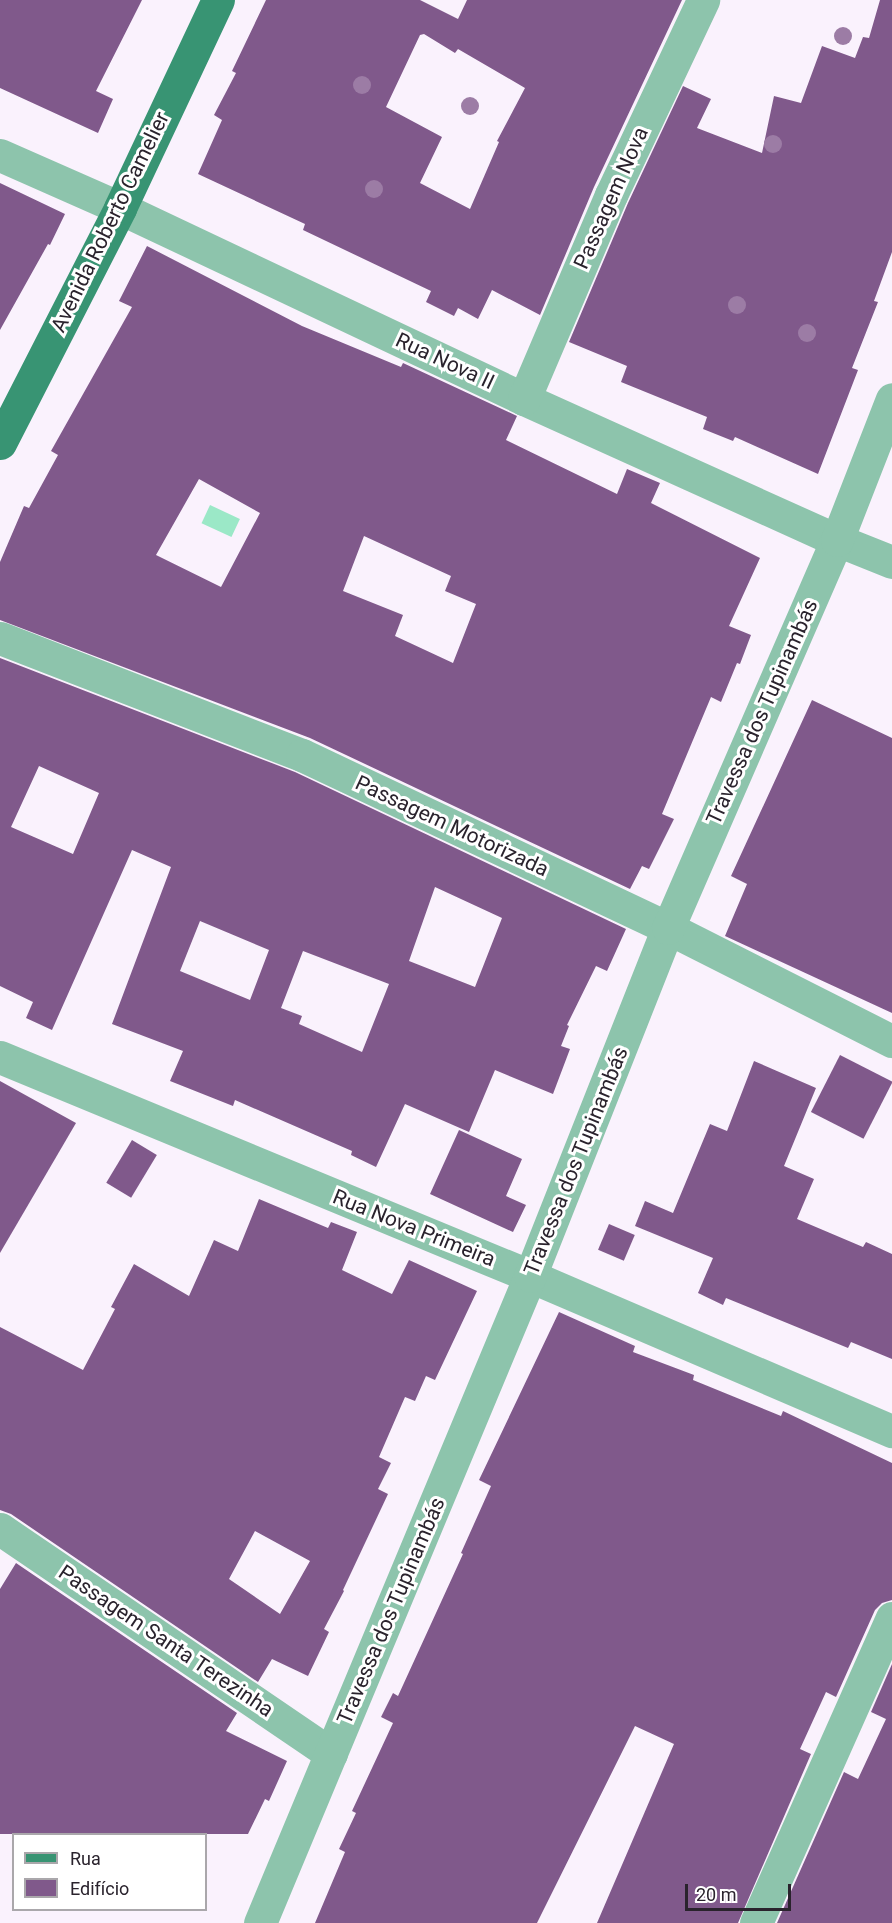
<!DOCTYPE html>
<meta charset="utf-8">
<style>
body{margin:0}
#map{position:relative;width:892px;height:1923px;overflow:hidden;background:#faf2fd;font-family:Roboto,sans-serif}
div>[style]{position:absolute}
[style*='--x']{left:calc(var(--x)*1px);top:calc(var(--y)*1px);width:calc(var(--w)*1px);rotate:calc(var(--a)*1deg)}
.water>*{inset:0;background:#9be8c7;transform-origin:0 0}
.building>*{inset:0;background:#80598b;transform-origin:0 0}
.minor>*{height:33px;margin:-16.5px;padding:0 16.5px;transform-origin:16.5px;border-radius:16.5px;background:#8dc4ac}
.major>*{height:33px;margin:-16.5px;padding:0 16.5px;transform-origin:16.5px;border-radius:16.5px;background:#389473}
.trees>*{width:18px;height:18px;margin:-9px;border-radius:50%;background:#9c7ca5}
span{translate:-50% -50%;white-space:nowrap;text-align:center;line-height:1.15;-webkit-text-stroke:6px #fff;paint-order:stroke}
.street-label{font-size:21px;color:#2a232d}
.legend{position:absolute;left:12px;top:1833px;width:195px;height:78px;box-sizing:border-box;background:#fff;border:2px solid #aaa7ab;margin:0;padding:8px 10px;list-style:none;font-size:18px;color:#2a232d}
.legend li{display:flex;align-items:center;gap:12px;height:30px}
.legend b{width:30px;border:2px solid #aaa7ab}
.scale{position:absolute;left:685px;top:1884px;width:106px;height:27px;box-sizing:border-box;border:3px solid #2a232d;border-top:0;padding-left:8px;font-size:18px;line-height:21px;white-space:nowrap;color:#2a232d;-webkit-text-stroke:4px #fff;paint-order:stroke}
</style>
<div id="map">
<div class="water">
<div style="left:210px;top:505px;width:33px;height:20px;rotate:25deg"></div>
</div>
<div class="building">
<div style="clip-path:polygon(0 0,142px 0,96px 91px,113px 99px,98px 133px,0 88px)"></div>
<div style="clip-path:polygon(evenodd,266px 0,420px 0,458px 19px,467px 0,682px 0,594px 187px,540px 315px,492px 290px,478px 319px,458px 308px,454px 316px,426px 302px,431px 291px,303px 230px,305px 224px,198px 174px,222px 120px,214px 115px,236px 73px,232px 71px,266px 0,424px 34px,455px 53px,458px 49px,525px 88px,497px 141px,499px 142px,470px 209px,420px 183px,442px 137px,386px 107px,420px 35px,424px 34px)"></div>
<div style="clip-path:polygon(880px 0,892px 0,892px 252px,874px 301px,878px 302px,852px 368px,858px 370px,818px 474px,735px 437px,733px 441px,703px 429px,707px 417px,621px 382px,627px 366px,569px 342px,628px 203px,683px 86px,711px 99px,697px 128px,762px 153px,774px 96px,801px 103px,822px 46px,855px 58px,863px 37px,869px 38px)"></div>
<div style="clip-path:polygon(0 183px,65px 214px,50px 245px,48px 244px,0 330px)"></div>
<div style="clip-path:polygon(evenodd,147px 246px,302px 326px,401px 367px,403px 363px,517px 416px,506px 440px,617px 494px,627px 469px,660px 483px,651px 503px,760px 558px,729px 626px,751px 635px,740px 664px,737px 663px,721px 702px,711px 697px,662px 814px,674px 819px,649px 869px,642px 866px,630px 889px,310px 738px,0 620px,0 562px,24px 506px,29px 508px,58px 455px,51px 451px,132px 307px,119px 301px,147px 246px,199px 479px,260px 513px,221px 587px,156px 555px,199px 479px,147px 246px,364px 536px,451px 576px,445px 591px,476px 604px,453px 663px,395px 636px,403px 615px,343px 591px,364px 536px)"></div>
<div style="clip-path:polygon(evenodd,0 658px,295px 772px,626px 929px,607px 971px,596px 966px,567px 1025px,569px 1026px,561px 1046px,570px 1049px,553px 1094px,495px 1070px,469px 1132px,405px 1104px,376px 1167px,351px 1155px,352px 1151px,235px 1100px,233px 1106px,170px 1081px,183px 1051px,112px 1024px,171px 867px,132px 850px,52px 1030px,26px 1018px,33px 1002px,0 986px,0 658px,39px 766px,99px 793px,73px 854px,11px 827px,39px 766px,0 658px,435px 887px,502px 918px,475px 987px,409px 961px,435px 887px,0 658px,200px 921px,269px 950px,250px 1000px,180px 971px,200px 921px,0 658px,303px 951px,389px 984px,362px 1052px,299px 1024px,302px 1016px,281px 1008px,303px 951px)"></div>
<div style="clip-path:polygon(812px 700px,892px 738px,892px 1013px,725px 936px,747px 884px,731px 876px)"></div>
<div style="left:840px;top:1055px;width:59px;height:64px;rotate:27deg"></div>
<div style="clip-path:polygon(754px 1061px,816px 1088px,784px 1166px,814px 1179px,797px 1219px,863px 1247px,866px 1242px,892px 1254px,892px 1359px,851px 1342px,848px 1348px,726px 1298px,723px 1305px,698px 1293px,713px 1258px,635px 1226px,645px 1201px,673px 1213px,710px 1124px,727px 1131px)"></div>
<div style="clip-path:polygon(0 1081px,76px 1123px,0 1253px)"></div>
<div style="clip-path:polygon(459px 1130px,522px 1159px,506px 1196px,526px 1205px,513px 1232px,430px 1194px)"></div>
<div style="left:132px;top:1140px;width:29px;height:50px;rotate:31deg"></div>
<div style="clip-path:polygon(evenodd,259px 1199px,328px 1228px,331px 1222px,357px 1232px,342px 1270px,392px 1294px,409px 1260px,477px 1291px,435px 1380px,426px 1376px,415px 1401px,405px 1397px,379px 1457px,391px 1463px,378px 1489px,388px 1494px,343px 1590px,344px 1591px,324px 1629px,329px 1632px,308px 1676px,272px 1659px,258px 1682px,11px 1514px,0 1510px,0 1327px,83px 1370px,115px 1309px,111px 1307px,134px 1264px,189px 1296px,214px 1240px,238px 1251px,259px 1199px,255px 1531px,310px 1561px,280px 1614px,229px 1579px,255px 1531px)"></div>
<div style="left:609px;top:1224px;width:28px;height:28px;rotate:23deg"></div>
<div style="clip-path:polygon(559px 1312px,635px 1346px,633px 1352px,694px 1375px,693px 1380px,781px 1416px,783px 1411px,892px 1463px,892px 1600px,882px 1603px,875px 1610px,836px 1697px,826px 1692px,800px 1749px,811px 1754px,738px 1923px,597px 1923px,674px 1744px,635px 1726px,537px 1923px,315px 1923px,345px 1852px,339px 1849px,356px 1813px,352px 1811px,393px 1723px,381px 1717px,393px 1693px,398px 1696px,463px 1554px,461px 1553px,491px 1486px,479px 1480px)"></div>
<div style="clip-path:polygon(16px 1563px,237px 1713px,226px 1731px,287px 1761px,269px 1801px,265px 1799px,248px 1834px,0 1834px,0 1589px)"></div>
<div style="clip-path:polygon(892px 1664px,892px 1923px,777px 1923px,844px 1772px,858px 1779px,886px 1719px,871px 1712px)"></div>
</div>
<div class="minor">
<div style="--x:0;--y:155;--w:131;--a:23.8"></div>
<div style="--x:120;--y:208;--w:447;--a:25.3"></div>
<div style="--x:524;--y:399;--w:343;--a:24.3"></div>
<div style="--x:837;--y:540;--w:59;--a:21.8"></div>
<div style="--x:524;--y:399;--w:222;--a:-66.9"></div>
<div style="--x:611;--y:195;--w:216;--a:-64.7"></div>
<div style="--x:0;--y:638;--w:324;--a:21.2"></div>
<div style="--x:302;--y:755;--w:405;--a:25.3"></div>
<div style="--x:668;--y:928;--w:251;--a:26.8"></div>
<div style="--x:0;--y:1057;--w:573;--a:22.45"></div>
<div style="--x:530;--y:1276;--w:394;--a:23.2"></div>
<div style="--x:0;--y:1529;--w:400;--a:34.2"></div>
<div style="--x:260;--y:1923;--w:701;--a:-67.35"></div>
<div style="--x:530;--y:1276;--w:374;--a:-68.4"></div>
<div style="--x:668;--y:928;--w:423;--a:-66.5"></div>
<div style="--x:837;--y:540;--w:151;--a:-68.7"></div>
<div style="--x:756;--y:1923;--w:334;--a:-66"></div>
</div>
<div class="major">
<div style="--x:0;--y:443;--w:264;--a:-62.9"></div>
<div style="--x:120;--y:208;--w:230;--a:-64.8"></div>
</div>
<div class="trees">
<div style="left:843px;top:36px"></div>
<div style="left:362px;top:85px"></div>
<div style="left:470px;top:106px"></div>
<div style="left:773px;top:144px"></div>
<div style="left:374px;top:189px"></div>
<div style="left:737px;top:305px"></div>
<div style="left:807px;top:333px"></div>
</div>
<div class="street-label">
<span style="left:611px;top:198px;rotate:-66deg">Passagem Nova</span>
<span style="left:110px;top:222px;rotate:-64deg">Avenida Roberto Camelier</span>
<span style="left:445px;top:361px;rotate:25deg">Rua Nova II</span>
<span style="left:762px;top:712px;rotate:-66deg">Travessa dos Tupinambás</span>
<span style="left:452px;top:826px;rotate:25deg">Passagem Motorizada</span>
<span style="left:576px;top:1161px;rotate:-68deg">Travessa dos Tupinambás</span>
<span style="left:414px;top:1228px;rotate:22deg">Rua Nova Primeira</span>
<span style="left:391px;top:1611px;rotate:-67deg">Travessa dos Tupinambás</span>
<span style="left:166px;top:1641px;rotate:34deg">Passagem Santa Terezinha</span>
</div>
<ul class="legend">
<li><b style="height:8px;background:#389473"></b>Rua</li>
<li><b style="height:16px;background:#80598b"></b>Edifício</li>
</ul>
<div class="scale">20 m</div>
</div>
